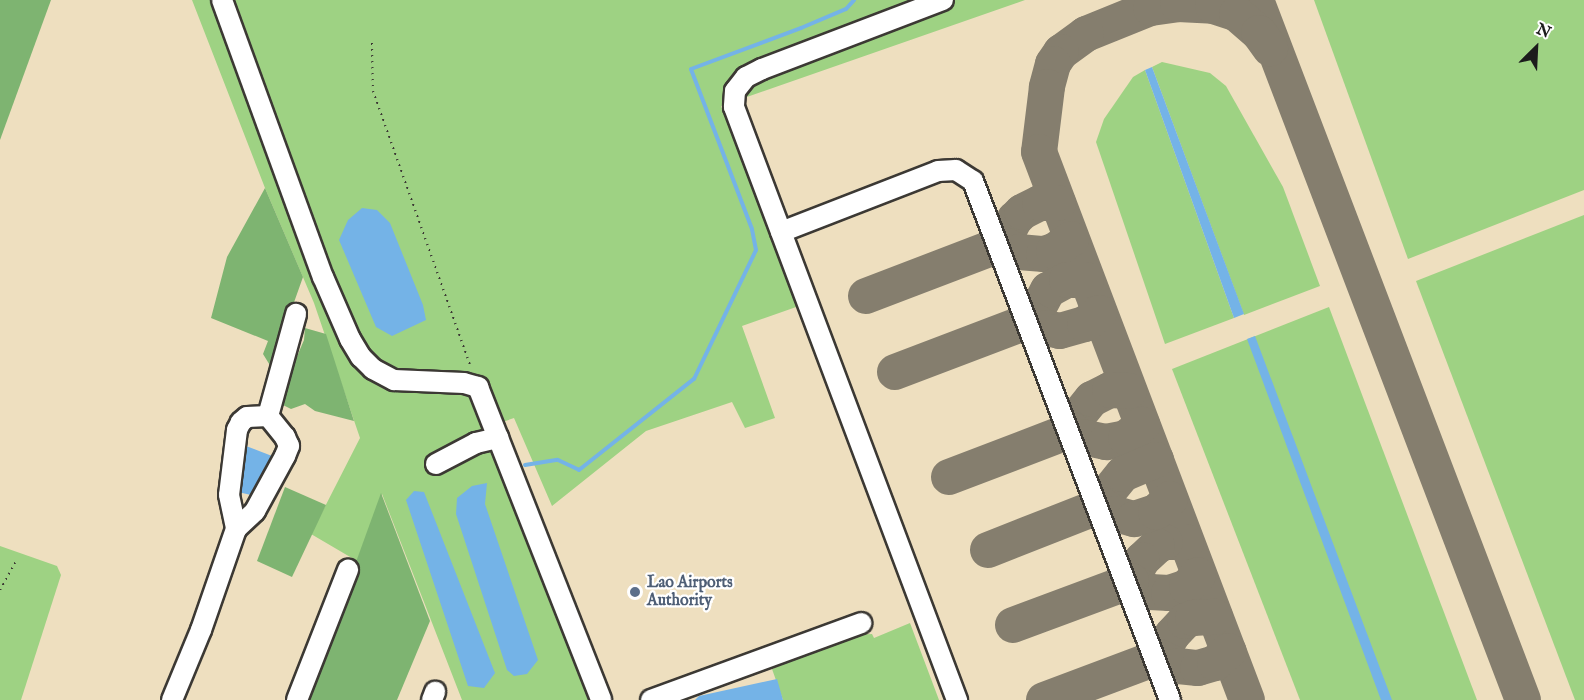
<!DOCTYPE html>
<style>
body{margin:0}
#map{position:relative;width:1584px;height:700px;overflow:hidden;background:#eedfbf;font-family:"IM FELL English",serif}
div>[style]{position:absolute}
[style*='--x']{left:calc(var(--x)*1px);top:calc(var(--y)*1px);width:calc(var(--w)*1px);rotate:calc(var(--a)*1deg)}
.green>*{inset:0;background:#9ed283}
.forest>*{inset:0;background:#7eb471}
.water>*{inset:0;background:#74b3e7}
.stream>*{height:4px;margin:-2px;padding:0 2px;transform-origin:2px;border-radius:2px;background:#74b3e7}
.taxiway>*{height:36px;margin:-18px;padding:0 18px;transform-origin:18px;border-radius:18px;background:#857e6e}
.path>*{height:2px;margin-top:-1px;transform-origin:0;background:repeating-linear-gradient(90deg,#3c3934 0 1.5px,transparent 0 6px)}
.roads{filter:drop-shadow(2px 0 #3c3934) drop-shadow(-2px 0 #3c3934) drop-shadow(0 2px #3c3934) drop-shadow(0 -2px #3c3934)}
.minor>*{height:20px;margin:-10px;padding:0 10px;transform-origin:10px;border-radius:10px;background:#fff}
.dots>*{width:16px;height:16px;translate:-50% -50%;box-sizing:border-box;border:3px solid #fff;border-radius:50%}
span{translate:-50% -50%;white-space:nowrap;text-align:center;line-height:1.15;-webkit-text-stroke:4.5px #fff;paint-order:stroke}
.service-label{font-size:16px;color:#4e5e75;font-weight:700}
.left{translate:0 -50%;text-align:left}
.north{position:absolute;left:1506px;top:18px;width:60px;height:60px;-webkit-text-stroke:4px #fff;paint-order:stroke;rotate:24deg;font-size:16px;font-weight:700;line-height:24px;text-align:center;color:#1c1c1c}
.north::after{content:'';display:block;margin:auto;width:21px;height:27px;background:#1c1c1c;clip-path:polygon(50% 0,100% 100%,50% 72%,0 100%)}
</style>
<div id="map">
<div class="green">
<div style="clip-path:polygon(192px 0,1025px 0,721px 106px,799px 306px,742px 326px,775px 418px,745px 428px,732px 402px,646px 431px,552px 506px,514px 418px,488px 427px,596px 700px,462px 700px,382px 494px,357px 561px,311px 534px,360px 438px,314px 303px,265px 188px)"></div>
<div style="clip-path:polygon(1314px 0,1584px 0,1584px 190px,1408px 259px)"></div>
<div style="clip-path:polygon(1162px 62px,1210px 73px,1226px 86px,1283px 187px,1320px 286px,1244px 315px,1152px 67px)"></div>
<div style="clip-path:polygon(1145px 70px,1234px 318px,1165px 344px,1096px 142px,1104px 119px,1133px 77px)"></div>
<div style="clip-path:polygon(1584px 215px,1584px 700px,1575px 700px,1416px 281px)"></div>
<div style="clip-path:polygon(1329px 307px,1477px 700px,1300px 700px,1172px 369px)"></div>
<div style="clip-path:polygon(0 546px,57px 566px,61px 575px,21px 700px,0 700px)"></div>
<div style="clip-path:polygon(910px 623px,939px 700px,783px 700px,772px 669px,854px 635px,872px 634px,874px 638px)"></div>
</div>
<div class="forest">
<div style="clip-path:polygon(0 0,51px 0,0 140px)"></div>
<div style="clip-path:polygon(265px 188px,303px 277px,271px 367px,263px 354px,268px 341px,211px 318px,227px 257px)"></div>
<div style="clip-path:polygon(305px 328px,326px 334px,354px 421px,315px 411px,305px 404px,291px 409px,281px 404px,287px 380px,304px 340px)"></div>
<div style="clip-path:polygon(285px 487px,326px 505px,292px 577px,257px 561px)"></div>
<div style="clip-path:polygon(381px 493px,430px 621px,397px 700px,306px 700px)"></div>
</div>
<div class="water">
<div style="clip-path:polygon(1152px 67px,1244px 314px,1234px 318px,1145px 70px)"></div>
<div style="clip-path:polygon(362px 208px,377px 210px,390px 223px,423px 305px,426px 320px,392px 336px,376px 327px,339px 240px,348px 220px)"></div>
<div style="clip-path:polygon(1255px 336px,1392px 700px,1381px 700px,1247px 339px)"></div>
<div style="clip-path:polygon(246px 446px,272px 456px,251px 495px,238px 492px)"></div>
<div style="clip-path:polygon(487px 483px,485px 504px,538px 660px,527px 674px,514px 676px,507px 670px,456px 514px,457px 498px,472px 486px)"></div>
<div style="clip-path:polygon(414px 491px,424px 492px,495px 673px,484px 688px,468px 686px,406px 500px)"></div>
<div style="clip-path:polygon(777px 679px,783px 700px,695px 700px,699px 696px)"></div>
</div>
<div class="stream">
<div style="--x:525;--y:465;--w:33;--a:-9"></div>
<div style="--x:558;--y:460;--w:23;--a:25"></div>
<div style="--x:579;--y:470;--w:147;--a:-38.4"></div>
<div style="--x:694;--y:379;--w:143;--a:-64.3"></div>
<div style="--x:756;--y:250;--w:21;--a:-101"></div>
<div style="--x:752;--y:229;--w:171;--a:-110.9"></div>
<div style="--x:691;--y:69;--w:117;--a:-20.4"></div>
<div style="--x:801;--y:28;--w:49;--a:-22.9"></div>
<div style="--x:846;--y:9;--w:12;--a:-48"></div>
</div>
<div class="taxiway">
<div style="--x:1170;--y:0;--w:91;--a:158"></div>
<div style="--x:1086;--y:34;--w:31;--a:144"></div>
<div style="--x:1061;--y:52;--w:14;--a:124"></div>
<div style="--x:1053;--y:64;--w:24;--a:105"></div>
<div style="--x:1047;--y:87;--w:65;--a:97"></div>
<div style="--x:1039;--y:152;--w:586;--a:69.22"></div>
<div style="--x:1256;--y:0;--w:749;--a:69.12"></div>
<div style="--x:1151;--y:8;--w:27;--a:-8"></div>
<div style="--x:1178;--y:4;--w:35;--a:3"></div>
<div style="--x:1213;--y:6;--w:25;--a:18"></div>
<div style="--x:1237;--y:14;--w:29;--a:41"></div>
<div style="--x:1259;--y:33;--w:19;--a:54"></div>
<div style="--x:1002;--y:244;--w:28;--a:-63"></div>
<div style="--x:1015;--y:219;--w:10;--a:-45"></div>
<div style="--x:1022;--y:212;--w:20;--a:-27"></div>
<div style="--x:1040;--y:203;--w:18;--a:0"></div>
<div style="--x:866;--y:296;--w:146;--a:-20.9"></div>
<div style="--x:1002;--y:244;--w:19;--a:25"></div>
<div style="--x:1019;--y:252;--w:25;--a:5"></div>
<div style="--x:1044;--y:254;--w:10;--a:-17"></div>
<div style="--x:1054;--y:251;--w:21;--a:-35"></div>
<div style="--x:1032;--y:320;--w:34;--a:-62"></div>
<div style="--x:1048;--y:290;--w:21;--a:-28"></div>
<div style="--x:1067;--y:280;--w:19;--a:0"></div>
<div style="--x:895;--y:372;--w:147;--a:-20.8"></div>
<div style="--x:1032;--y:320;--w:17;--a:28"></div>
<div style="--x:1047;--y:328;--w:13;--a:13"></div>
<div style="--x:1060;--y:331;--w:26;--a:-16"></div>
<div style="--x:1085;--y:324;--w:18;--a:-38"></div>
<div style="--x:1072;--y:430;--w:15;--a:-67"></div>
<div style="--x:1078;--y:416;--w:22;--a:-51"></div>
<div style="--x:1092;--y:399;--w:20;--a:-27"></div>
<div style="--x:1110;--y:390;--w:19;--a:3"></div>
<div style="--x:949;--y:477;--w:132;--a:-20.9"></div>
<div style="--x:1072;--y:430;--w:12;--a:35"></div>
<div style="--x:1082;--y:437;--w:25;--a:12"></div>
<div style="--x:1106;--y:442;--w:20;--a:-11"></div>
<div style="--x:1126;--y:438;--w:21;--a:-39"></div>
<div style="--x:1102;--y:505;--w:16;--a:-63"></div>
<div style="--x:1109;--y:491;--w:22;--a:-51"></div>
<div style="--x:1123;--y:474;--w:36;--a:-23"></div>
<div style="--x:1186;--y:542;--w:21;--a:180"></div>
<div style="--x:1165;--y:542;--w:9;--a:153"></div>
<div style="--x:1157;--y:546;--w:21;--a:137"></div>
<div style="--x:1142;--y:560;--w:24;--a:118"></div>
<div style="--x:1131;--y:581;--w:22;--a:30"></div>
<div style="--x:1150;--y:592;--w:19;--a:3"></div>
<div style="--x:1169;--y:593;--w:19;--a:-18"></div>
<div style="--x:1187;--y:587;--w:16;--a:-47"></div>
<div style="--x:988;--y:550;--w:123;--a:-21.5"></div>
<div style="--x:1102;--y:505;--w:17;--a:33"></div>
<div style="--x:1116;--y:514;--w:19;--a:16"></div>
<div style="--x:1134;--y:519;--w:23;--a:-18"></div>
<div style="--x:1156;--y:512;--w:19;--a:-43"></div>
<div style="--x:1013;--y:625;--w:126;--a:-20.4"></div>
<div style="--x:1159;--y:657;--w:26;--a:-59"></div>
<div style="--x:1172;--y:635;--w:19;--a:-47"></div>
<div style="--x:1185;--y:621;--w:9;--a:-21"></div>
<div style="--x:1193;--y:618;--w:22;--a:-3"></div>
<div style="--x:1044;--y:700;--w:123;--a:-20.5"></div>
<div style="--x:1159;--y:657;--w:21;--a:25"></div>
<div style="--x:1178;--y:666;--w:20;--a:6"></div>
<div style="--x:1198;--y:668;--w:18;--a:-16"></div>
<div style="--x:1215;--y:663;--w:18;--a:-41"></div>
</div>
<div class="path">
<div style="--x:372;--y:43;--w:48;--a:88.8"></div>
<div style="--x:373;--y:91;--w:293;--a:70.5"></div>
<div style="--x:0;--y:590;--w:35;--a:-61"></div>
</div>
<div class="roads">
<div class="minor">
<div style="--x:222;--y:0;--w:295;--a:70"></div>
<div style="--x:323;--y:277;--w:68;--a:66.5"></div>
<div style="--x:350;--y:339;--w:21;--a:59"></div>
<div style="--x:361;--y:357;--w:17;--a:45"></div>
<div style="--x:373;--y:369;--w:24;--a:28"></div>
<div style="--x:394;--y:380;--w:70;--a:2.5"></div>
<div style="--x:464;--y:383;--w:15;--a:16"></div>
<div style="--x:478;--y:387;--w:336;--a:68.5"></div>
<div style="--x:943;--y:0;--w:194;--a:159.1"></div>
<div style="--x:762;--y:69;--w:18;--a:153"></div>
<div style="--x:746;--y:77;--w:18;--a:128"></div>
<div style="--x:735;--y:91;--w:16;--a:94"></div>
<div style="--x:734;--y:107;--w:634;--a:69.39"></div>
<div style="--x:781;--y:232;--w:168;--a:-21.2"></div>
<div style="--x:938;--y:171;--w:18;--a:-3"></div>
<div style="--x:956;--y:170;--w:20;--a:33"></div>
<div style="--x:973;--y:181;--w:555;--a:69.21"></div>
<div style="--x:268;--y:416;--w:106;--a:-74.6"></div>
<div style="--x:436;--y:464;--w:45;--a:-27.7"></div>
<div style="--x:476;--y:443;--w:23;--a:-13"></div>
<div style="--x:172;--y:700;--w:76;--a:-67.5"></div>
<div style="--x:201;--y:630;--w:107;--a:-70.9"></div>
<div style="--x:236;--y:529;--w:26;--a:-43"></div>
<div style="--x:255;--y:511;--w:63;--a:-61.4"></div>
<div style="--x:285;--y:456;--w:11;--a:-68"></div>
<div style="--x:289;--y:446;--w:10;--a:-114"></div>
<div style="--x:285;--y:437;--w:27;--a:-129"></div>
<div style="--x:268;--y:416;--w:21;--a:177"></div>
<div style="--x:247;--y:417;--w:8;--a:140"></div>
<div style="--x:241;--y:422;--w:9;--a:117"></div>
<div style="--x:237;--y:430;--w:65;--a:97"></div>
<div style="--x:229;--y:495;--w:35;--a:78"></div>
<div style="--x:297;--y:700;--w:140;--a:-68.6"></div>
<div style="--x:432;--y:700;--w:9;--a:-69"></div>
<div style="--x:651;--y:700;--w:224;--a:-20.1"></div>
</div>
</div>
<div class="dots">
<div style="left:635px;top:592px;background:#5c6f8a"></div>
</div>
<div class="service-label">
<span class="left" style="left:647px;top:592px">Lao Airports<br>Authority</span>
</div>
<div class="north">N</div>
</div>
